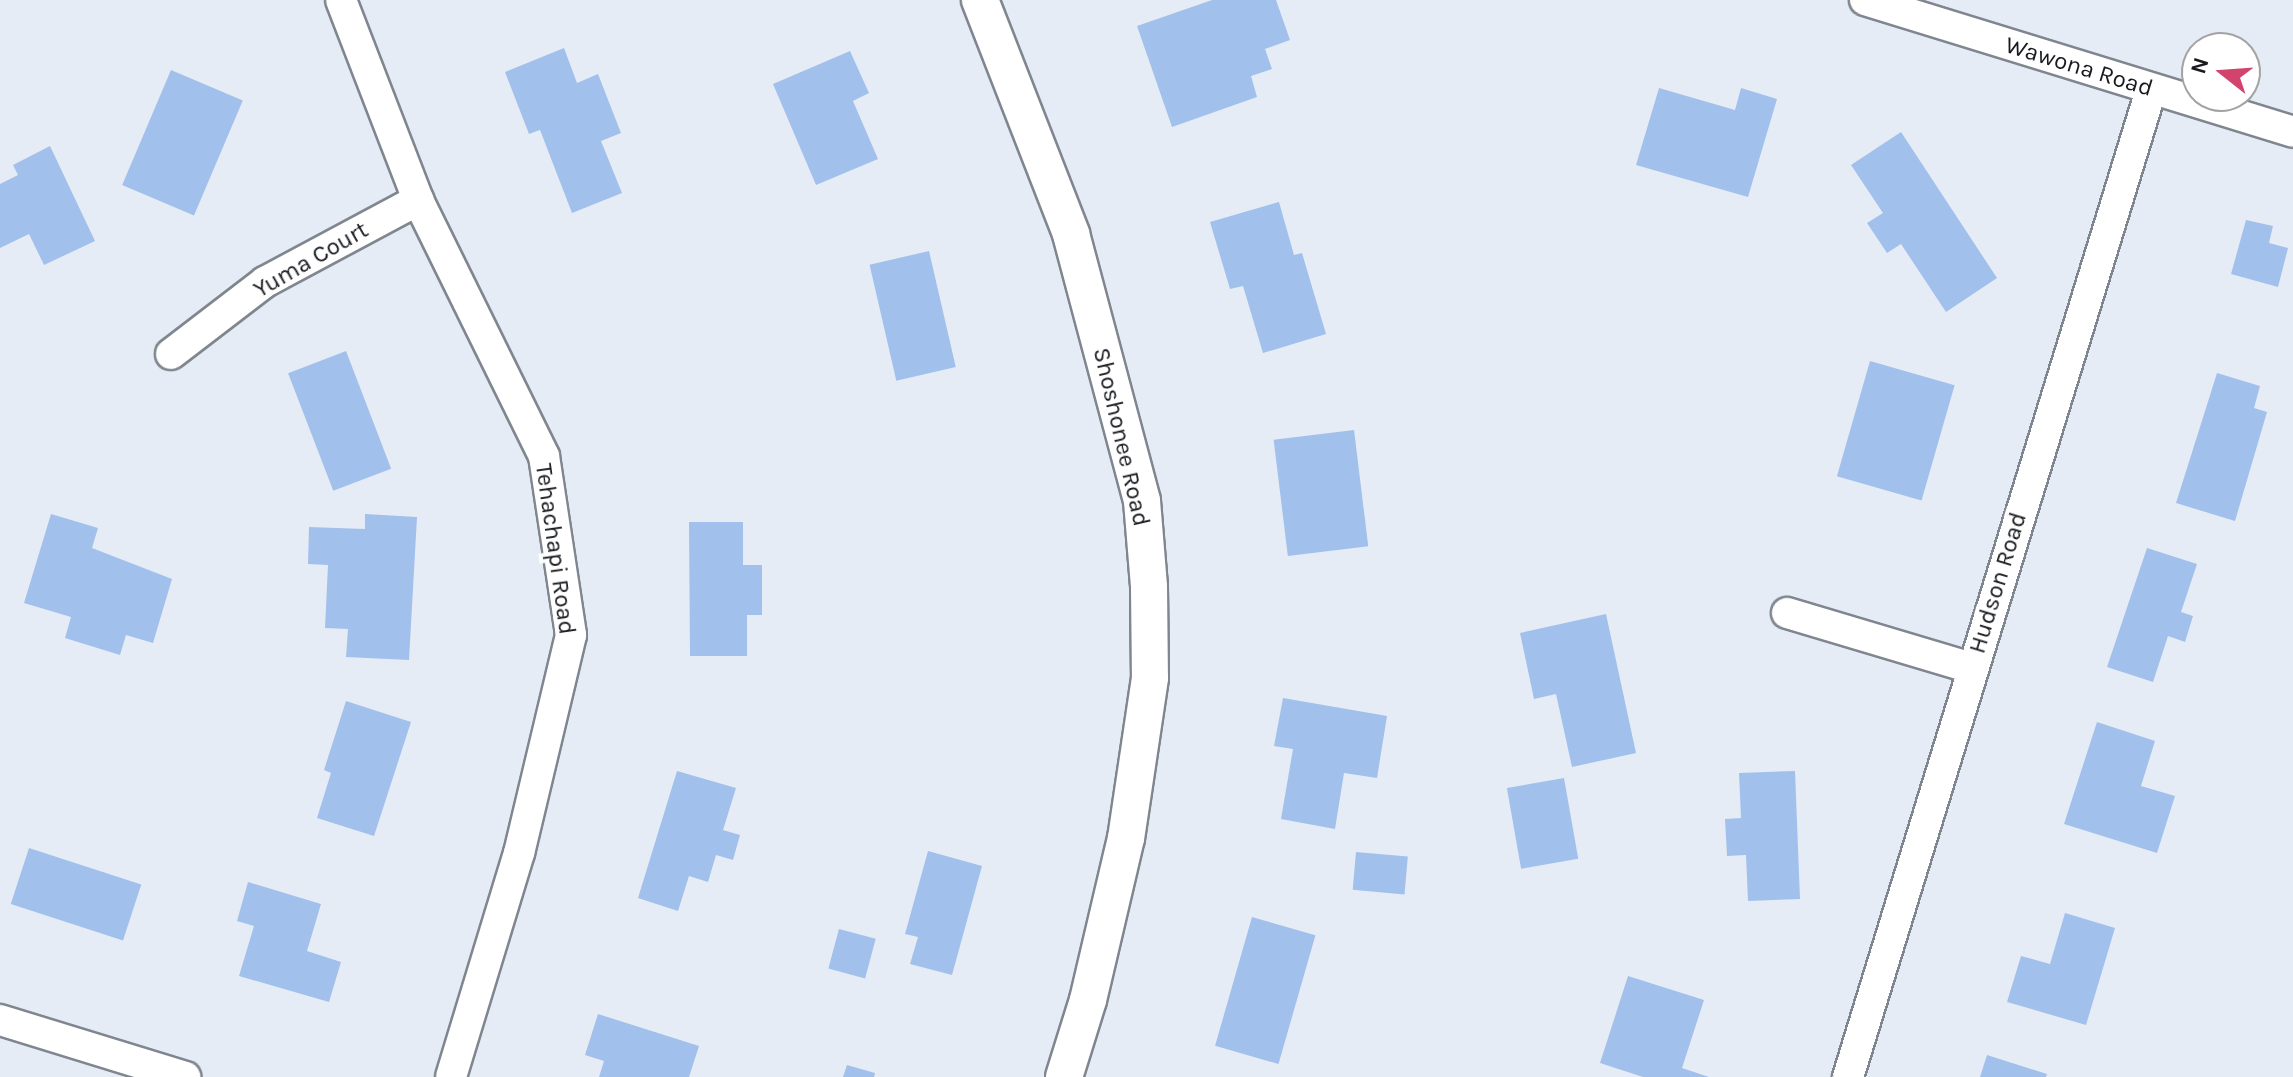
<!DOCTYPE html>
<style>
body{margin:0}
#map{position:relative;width:2293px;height:1077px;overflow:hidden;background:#e5ecf5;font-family:Karla,sans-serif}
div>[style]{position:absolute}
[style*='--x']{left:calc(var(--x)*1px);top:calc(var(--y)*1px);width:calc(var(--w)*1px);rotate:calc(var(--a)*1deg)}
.building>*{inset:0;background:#a2c0ec;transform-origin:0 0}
.roads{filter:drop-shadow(2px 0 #80868f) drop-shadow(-2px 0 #80868f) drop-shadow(0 2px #80868f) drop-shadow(0 -2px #80868f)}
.minor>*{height:30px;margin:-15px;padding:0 15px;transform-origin:15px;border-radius:15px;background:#fff}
.tertiary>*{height:36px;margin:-18px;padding:0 18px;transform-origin:18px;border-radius:18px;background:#fff}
span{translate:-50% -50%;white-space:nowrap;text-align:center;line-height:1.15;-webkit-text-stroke:8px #fff;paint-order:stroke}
.street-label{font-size:24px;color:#181a1e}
.north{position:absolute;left:2181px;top:32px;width:80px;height:80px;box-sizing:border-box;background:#fff;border:2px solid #a3a3a5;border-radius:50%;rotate:287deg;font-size:22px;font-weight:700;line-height:32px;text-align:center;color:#181a1e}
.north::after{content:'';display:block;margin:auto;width:28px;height:36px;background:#d2446e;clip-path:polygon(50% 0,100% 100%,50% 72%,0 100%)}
</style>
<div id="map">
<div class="building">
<div style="clip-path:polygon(1212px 0,1276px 0,1290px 40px,1265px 49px,1272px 69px,1251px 76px,1257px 97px,1172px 127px,1137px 26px)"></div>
<div style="clip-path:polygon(564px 48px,577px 83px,598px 74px,621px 133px,601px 141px,622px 193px,572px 213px,540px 130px,529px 134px,505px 72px)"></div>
<div style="clip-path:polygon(850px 51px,869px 93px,853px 101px,878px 159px,816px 185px,773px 84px)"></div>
<div style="left:171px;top:70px;width:78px;height:125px;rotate:23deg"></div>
<div style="clip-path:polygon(1659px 88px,1735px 110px,1741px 88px,1777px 99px,1748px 197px,1636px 165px)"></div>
<div style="clip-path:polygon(1901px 132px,1997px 278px,1946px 312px,1901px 244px,1887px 253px,1867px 223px,1883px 213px,1851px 165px)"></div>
<div style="clip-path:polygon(50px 146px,95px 241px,44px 265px,29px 234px,0 248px,0 184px,18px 175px,13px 165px)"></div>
<div style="clip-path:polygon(1279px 202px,1294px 255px,1302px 253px,1326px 334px,1263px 353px,1243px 286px,1230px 289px,1210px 222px)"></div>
<div style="clip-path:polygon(2246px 220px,2273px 226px,2269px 243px,2288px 248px,2278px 287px,2231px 274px)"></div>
<div style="left:929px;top:251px;width:119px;height:61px;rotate:77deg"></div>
<div style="left:346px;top:351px;width:126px;height:62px;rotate:69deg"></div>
<div style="left:1870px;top:361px;width:88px;height:120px;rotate:16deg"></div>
<div style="clip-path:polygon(2217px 373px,2260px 386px,2254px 408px,2267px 412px,2235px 521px,2176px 503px)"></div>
<div style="left:1354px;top:430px;width:117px;height:81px;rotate:83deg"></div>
<div style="clip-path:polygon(51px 514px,98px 528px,92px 548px,172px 579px,153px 643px,126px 635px,120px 655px,65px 638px,71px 617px,24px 603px)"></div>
<div style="clip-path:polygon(365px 514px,417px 517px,409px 660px,346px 657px,348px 629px,325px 628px,328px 565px,308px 564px,309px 527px,365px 529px)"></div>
<div style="clip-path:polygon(689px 522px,743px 522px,743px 565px,762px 565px,762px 615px,747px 615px,747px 656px,690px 656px)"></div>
<div style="clip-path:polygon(2147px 548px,2197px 564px,2181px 612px,2193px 616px,2185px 642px,2168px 636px,2153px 682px,2107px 667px)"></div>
<div style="clip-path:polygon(1606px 614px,1636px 753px,1572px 767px,1556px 694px,1534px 699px,1520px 633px)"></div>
<div style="clip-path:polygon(1283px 698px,1387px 716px,1377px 778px,1344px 773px,1335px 829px,1281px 819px,1293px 749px,1274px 746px)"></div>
<div style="clip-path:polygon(346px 701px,411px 722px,374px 836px,317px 818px,331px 773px,324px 770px)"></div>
<div style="clip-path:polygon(2097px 722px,2155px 741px,2141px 786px,2175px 796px,2157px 853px,2064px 824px)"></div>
<div style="clip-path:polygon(677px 771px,736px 788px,723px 830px,740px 835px,733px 860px,716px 855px,708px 882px,689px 876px,678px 911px,638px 898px)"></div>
<div style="clip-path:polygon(1795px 771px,1800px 899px,1748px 901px,1746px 855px,1727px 856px,1725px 819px,1741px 818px,1739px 773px)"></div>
<div style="left:1564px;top:778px;width:82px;height:58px;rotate:80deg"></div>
<div style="left:29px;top:848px;width:118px;height:59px;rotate:18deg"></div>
<div style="clip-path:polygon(928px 851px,982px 866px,952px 975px,910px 964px,918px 937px,905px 934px)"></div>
<div style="left:1356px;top:852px;width:52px;height:38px;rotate:5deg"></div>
<div style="clip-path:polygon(248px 882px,321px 904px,307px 951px,341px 962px,329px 1002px,239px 976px,254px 926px,237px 921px)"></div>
<div style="clip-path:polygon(2065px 913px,2115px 928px,2086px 1025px,2007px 1002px,2021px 956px,2050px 964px)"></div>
<div style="left:1252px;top:917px;width:66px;height:134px;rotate:16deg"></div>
<div style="left:839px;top:929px;width:38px;height:41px;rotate:15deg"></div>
<div style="clip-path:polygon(1628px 976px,1704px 1000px,1682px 1068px,1709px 1077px,1643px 1077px,1600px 1063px)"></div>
<div style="clip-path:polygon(598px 1014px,699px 1046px,689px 1077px,599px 1077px,604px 1061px,585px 1055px)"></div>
<div style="clip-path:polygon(1987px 1055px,2047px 1074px,2046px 1077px,1980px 1077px)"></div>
<div style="clip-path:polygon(847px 1065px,875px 1073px,874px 1077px,843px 1077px)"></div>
</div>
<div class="roads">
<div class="minor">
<div style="--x:341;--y:0;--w:214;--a:68.9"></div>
<div style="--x:418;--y:200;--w:285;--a:63.8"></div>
<div style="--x:544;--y:456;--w:181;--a:81.4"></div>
<div style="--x:571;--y:635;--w:224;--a:103.4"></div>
<div style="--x:519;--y:853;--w:234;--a:106.9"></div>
<div style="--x:1865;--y:0;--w:448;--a:17.1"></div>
<div style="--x:171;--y:354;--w:118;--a:-37.5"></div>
<div style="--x:265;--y:282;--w:174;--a:-28.2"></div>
<div style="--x:1787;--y:613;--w:193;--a:16.6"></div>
<div style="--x:0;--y:1020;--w:194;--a:17.1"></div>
<div style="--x:1848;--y:1077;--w:1032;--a:-72.93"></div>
</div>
<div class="tertiary">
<div style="--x:980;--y:0;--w:251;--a:68.7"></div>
<div style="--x:1071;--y:234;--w:276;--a:75.1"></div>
<div style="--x:1142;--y:501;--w:86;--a:85.3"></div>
<div style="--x:1149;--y:587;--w:91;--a:89.4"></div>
<div style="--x:1150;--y:678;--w:162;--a:98.5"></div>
<div style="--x:1126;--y:838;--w:166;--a:103.2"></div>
<div style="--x:1088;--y:1000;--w:81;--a:107.3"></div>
</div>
</div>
<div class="street-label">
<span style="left:2079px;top:67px;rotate:17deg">Wawona Road</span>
<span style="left:311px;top:260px;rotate:-30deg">Yuma Court</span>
<span style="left:1121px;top:437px;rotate:77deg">Shoshonee Road</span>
<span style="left:555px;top:549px;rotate:82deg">Tehachapi Road</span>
<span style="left:1998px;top:583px;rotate:-73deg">Hudson Road</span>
</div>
<div class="north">N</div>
</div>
